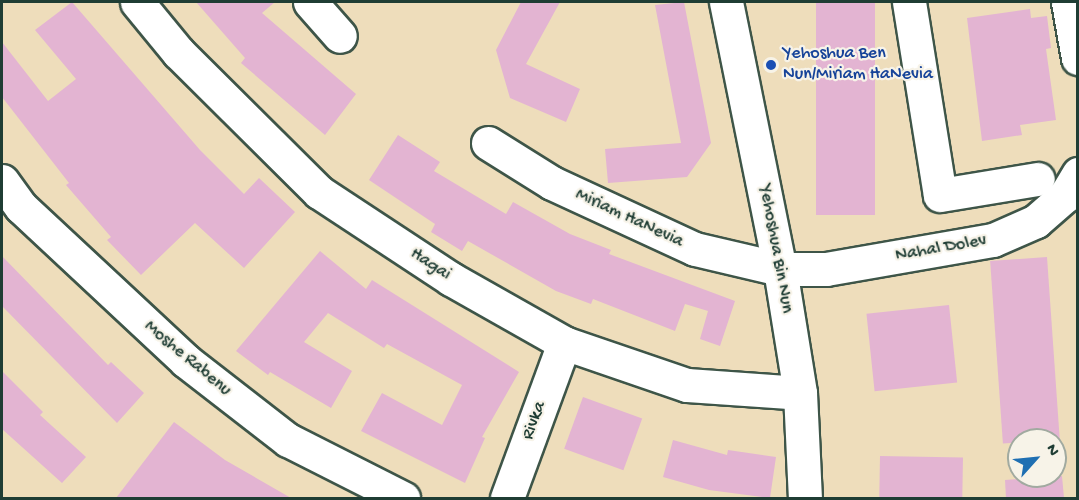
<!DOCTYPE html>
<style>
body{margin:0}
#map{position:relative;width:1079px;height:500px;overflow:hidden;background:#edb;font-family:"Gochi Hand",sans-serif}
div>[style]{position:absolute}
[style*='--x']{left:calc(var(--x)*1px);top:calc(var(--y)*1px);width:calc(var(--w)*1px);rotate:calc(var(--a)*1deg)}
.building>*{inset:0;background:#e3b4d2;transform-origin:0 0}
.roads{filter:drop-shadow(2px 0 #3e5548) drop-shadow(-2px 0 #3e5548) drop-shadow(0 2px #3e5548) drop-shadow(0 -2px #3e5548)}
.minor>*{height:33px;margin:-16.5px;padding:0 16.5px;transform-origin:16.5px;border-radius:16.5px;background:#fff}
.dots>*{width:16px;height:16px;translate:-50% -50%;box-sizing:border-box;border:3px solid #f7f3e8;border-radius:50%}
span{translate:-50% -50%;white-space:nowrap;text-align:center;line-height:1.15;-webkit-text-stroke:4.5px #f7f3e8;paint-order:stroke}
.transit-label{font-size:18px;color:#164399}
.left{translate:0 -50%;text-align:left}
.street-label{font-size:18px;color:#1f3d34}
.frame{position:absolute;inset:0;border:3px solid #1f3d34;pointer-events:none}
.north{position:absolute;left:1007px;top:428px;width:60px;height:60px;box-sizing:border-box;background:#f7f3e8;border:2px solid #a1aaa0;border-radius:50%;rotate:63deg;font-size:16px;font-weight:700;line-height:24px;text-align:center;color:#1f3d34}
.north::after{content:'';display:block;margin:auto;width:21px;height:27px;background:#1f6fb2;clip-path:polygon(50% 0,100% 100%,50% 72%,0 100%)}
</style>
<div id="map">
<div class="building">
<div style="clip-path:polygon(72px 2px,200px 150px,244px 194px,259px 178px,295px 212px,244px 268px,195px 223px,141px 275px,107px 240px,111px 237px,66px 185px,69px 183px,2px 97px,2px 42px,48px 101px,76px 79px,35px 30px)"></div>
<div style="clip-path:polygon(196px 2px,275px 2px,262px 13px,356px 94px,325px 135px,241px 63px,245px 58px)"></div>
<div style="clip-path:polygon(521px 2px,560px 2px,526px 64px,580px 89px,566px 122px,510px 98px,496px 50px)"></div>
<div style="clip-path:polygon(684px 2px,711px 143px,687px 177px,608px 183px,605px 149px,681px 143px,655px 5px)"></div>
<div style="left:816px;top:2px;width:59px;height:213px"></div>
<div style="clip-path:polygon(1030px 9px,1031px 18px,1047px 16px,1051px 48px,1046px 49px,1056px 120px,1020px 125px,1022px 135px,982px 141px,967px 18px)"></div>
<div style="clip-path:polygon(398px 135px,440px 162px,434px 171px,506px 214px,513px 202px,570px 234px,611px 250px,609px 254px,735px 301px,720px 346px,700px 339px,708px 311px,685px 304px,675px 331px,593px 299px,591px 304px,556px 291px,468px 241px,462px 251px,431px 232px,435px 224px,369px 180px)"></div>
<div style="clip-path:polygon(320px 251px,366px 289px,372px 280px,519px 372px,482px 437px,485px 438px,465px 483px,361px 431px,382px 393px,442px 425px,462px 385px,387px 344px,384px 348px,328px 313px,304px 342px,352px 371px,331px 408px,270px 372px,268px 375px,236px 351px)"></div>
<div style="clip-path:polygon(2px 256px,108px 365px,111px 362px,144px 393px,117px 423px,2px 306px)"></div>
<div style="left:1047px;top:257px;width:183px;height:57px;rotate:86deg"></div>
<div style="left:949px;top:305px;width:78px;height:83px;rotate:84deg"></div>
<div style="clip-path:polygon(2px 371px,43px 412px,40px 415px,86px 457px,62px 483px,2px 429px)"></div>
<div style="left:583px;top:397px;width:63px;height:55px;rotate:20deg"></div>
<div style="clip-path:polygon(174px 422px,225px 460px,291px 498px,116px 498px)"></div>
<div style="clip-path:polygon(673px 440px,727px 455px,728px 450px,776px 457px,770px 498px,709px 490px,663px 477px)"></div>
<div style="left:880px;top:456px;width:83px;height:42px;rotate:1deg"></div>
<div style="clip-path:polygon(1062px 476px,1064px 498px,1006px 498px,1005px 480px)"></div>
</div>
<div class="roads">
<div class="minor">
<div style="--x:137;--y:2;--w:65;--a:50.6"></div>
<div style="--x:178;--y:52;--w:199;--a:44.8"></div>
<div style="--x:319;--y:192;--w:158;--a:33.4"></div>
<div style="--x:451;--y:279;--w:130;--a:29.5"></div>
<div style="--x:564;--y:343;--w:130;--a:18.9"></div>
<div style="--x:687;--y:385;--w:113;--a:4"></div>
<div style="--x:310;--y:2;--w:45;--a:48.6"></div>
<div style="--x:726;--y:2;--w:272;--a:78.6"></div>
<div style="--x:780;--y:269;--w:126;--a:80.8"></div>
<div style="--x:800;--y:393;--w:105;--a:87.3"></div>
<div style="--x:909;--y:2;--w:195;--a:80.9"></div>
<div style="--x:940;--y:195;--w:99;--a:-9.3"></div>
<div style="--x:1068;--y:2;--w:57;--a:79.9"></div>
<div style="--x:488;--y:143;--w:75;--a:32"></div>
<div style="--x:552;--y:183;--w:157;--a:24.8"></div>
<div style="--x:695;--y:249;--w:87;--a:13.2"></div>
<div style="--x:780;--y:269;--w:46;--a:0"></div>
<div style="--x:826;--y:269;--w:169;--a:-9.9"></div>
<div style="--x:993;--y:240;--w:47;--a:-23.8"></div>
<div style="--x:1036;--y:221;--w:38;--a:-41"></div>
<div style="--x:1065;--y:196;--w:26;--a:-59"></div>
<div style="--x:2;--y:181;--w:32;--a:54"></div>
<div style="--x:21;--y:207;--w:226;--a:43"></div>
<div style="--x:186;--y:361;--w:129;--a:37.8"></div>
<div style="--x:288;--y:440;--w:129;--a:26.8"></div>
<div style="--x:507;--y:498;--w:165;--a:-69.8"></div>
</div>
</div>
<div class="dots">
<div style="left:771px;top:65px;background:#1a4fb4"></div>
</div>
<div class="transit-label">
<span class="left" style="left:783px;top:65px">Yehoshua Ben<br>Nun/Miriam HaNevia</span>
</div>
<div class="street-label">
<span style="left:629px;top:219px;rotate:25deg">Miriam HaNevia</span>
<span style="left:775px;top:249px;rotate:80deg">Yehoshua Bin Nun</span>
<span style="left:941px;top:249px;rotate:-10deg">Nahal Dolev</span>
<span style="left:430px;top:265px;rotate:33deg">Hagai</span>
<span style="left:187px;top:359px;rotate:40deg">Moshe Rabenu</span>
<span style="left:535px;top:421px;rotate:-70deg">Rivka</span>
</div>
<div class="frame"></div>
<div class="north">N</div>
</div>
